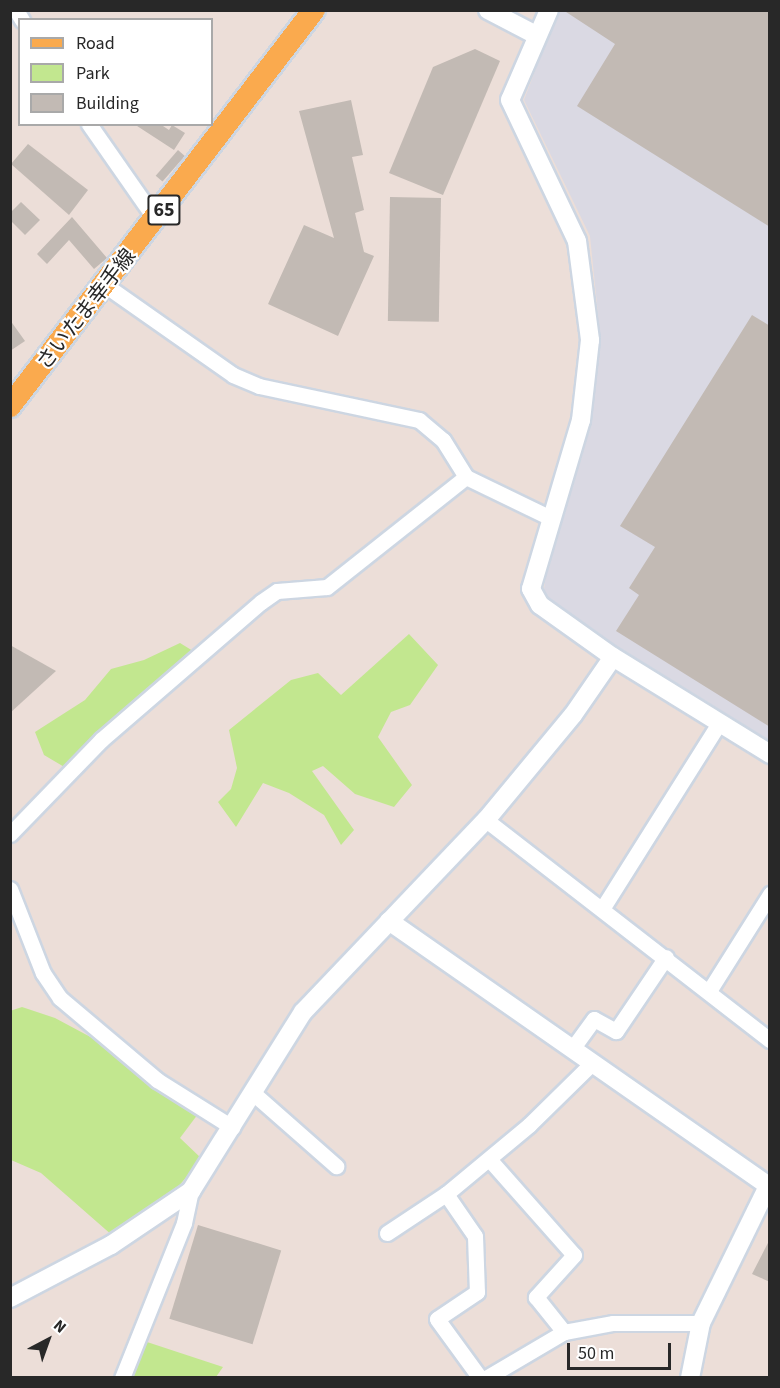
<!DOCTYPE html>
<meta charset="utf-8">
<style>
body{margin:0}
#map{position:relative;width:780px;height:1388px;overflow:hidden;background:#ecded8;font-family:"Source Sans 3","Noto Sans JP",sans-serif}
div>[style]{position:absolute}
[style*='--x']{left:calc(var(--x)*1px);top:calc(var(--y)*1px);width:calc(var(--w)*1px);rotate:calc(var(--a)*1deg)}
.industrial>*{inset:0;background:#dad9e3}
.green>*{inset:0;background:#c2e78f}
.building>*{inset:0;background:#c2bab4;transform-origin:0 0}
.roads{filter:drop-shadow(2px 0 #cdd6e2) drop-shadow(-2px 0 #cdd6e2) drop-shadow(0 2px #cdd6e2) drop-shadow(0 -2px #cdd6e2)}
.minor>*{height:15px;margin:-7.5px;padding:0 7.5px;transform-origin:7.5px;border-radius:7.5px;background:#fff}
.tertiary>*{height:18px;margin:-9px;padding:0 9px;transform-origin:9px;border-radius:9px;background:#fff}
.primary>*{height:22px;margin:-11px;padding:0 11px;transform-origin:11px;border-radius:11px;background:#faaa4e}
span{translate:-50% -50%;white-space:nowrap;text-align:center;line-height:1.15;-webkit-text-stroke:4.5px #fff;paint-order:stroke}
.shield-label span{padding:2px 4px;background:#fff;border:2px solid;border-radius:4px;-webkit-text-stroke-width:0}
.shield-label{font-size:20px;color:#282828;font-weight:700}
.street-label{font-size:21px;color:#282828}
.frame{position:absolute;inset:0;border:12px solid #282828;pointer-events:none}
.legend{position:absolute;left:18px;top:18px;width:195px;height:108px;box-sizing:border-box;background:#fff;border:2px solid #a9a9a9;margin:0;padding:8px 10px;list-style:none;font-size:18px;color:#282828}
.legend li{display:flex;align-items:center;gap:12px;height:30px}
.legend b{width:30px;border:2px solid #a9a9a9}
.north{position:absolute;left:18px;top:1310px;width:60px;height:60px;-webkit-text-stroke:4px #fff;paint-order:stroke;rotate:41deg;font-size:16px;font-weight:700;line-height:24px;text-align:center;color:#282828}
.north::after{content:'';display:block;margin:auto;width:21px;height:27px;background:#282828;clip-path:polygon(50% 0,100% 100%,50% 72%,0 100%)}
.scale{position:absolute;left:567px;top:1343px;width:104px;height:27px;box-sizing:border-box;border:3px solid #282828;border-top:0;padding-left:8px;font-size:18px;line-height:21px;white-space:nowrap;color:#282828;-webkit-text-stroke:4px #fff;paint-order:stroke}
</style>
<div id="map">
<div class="industrial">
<div style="clip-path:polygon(558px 11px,769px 11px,769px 746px,633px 661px,543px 596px,548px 562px,592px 412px,599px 324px,590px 236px,524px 100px)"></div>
</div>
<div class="green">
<div style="clip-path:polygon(409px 634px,438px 665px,410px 705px,391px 712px,378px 737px,412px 785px,394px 807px,355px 794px,323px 766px,312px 771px,354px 830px,341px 845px,324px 815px,289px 793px,263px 783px,236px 827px,218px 802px,231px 789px,237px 768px,229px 730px,291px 680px,318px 673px,341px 695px)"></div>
<div style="clip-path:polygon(180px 643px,193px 651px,90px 739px,66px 768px,44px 755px,35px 732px,85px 700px,111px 669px,144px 660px)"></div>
<div style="clip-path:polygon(22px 1007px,55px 1018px,98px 1041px,144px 1079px,198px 1114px,180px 1138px,202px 1159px,177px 1188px,113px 1236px,41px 1173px,11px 1160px,10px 1011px)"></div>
<div style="clip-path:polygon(147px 1342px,223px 1367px,216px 1377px,131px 1377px)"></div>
</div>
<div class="building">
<div style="clip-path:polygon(563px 10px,770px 10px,770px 227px,577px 106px,615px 44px)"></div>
<div style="clip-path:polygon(475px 49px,500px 61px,443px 195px,389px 173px,433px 67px)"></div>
<div style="clip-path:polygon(351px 100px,363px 155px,352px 157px,364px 210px,355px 213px,364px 252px,374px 256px,338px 336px,268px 304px,304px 225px,334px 238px,299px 111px)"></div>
<div style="clip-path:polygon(134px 124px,160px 124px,169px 130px,172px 125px,185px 133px,174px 150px)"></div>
<div style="clip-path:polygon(28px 144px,88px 190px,69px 215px,11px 164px)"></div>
<div style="left:178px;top:150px;width:9px;height:34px;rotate:41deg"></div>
<div style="left:390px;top:197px;width:51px;height:124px;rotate:1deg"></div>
<div style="clip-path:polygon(21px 202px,40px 220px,25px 235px,10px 220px,10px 213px)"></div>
<div style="clip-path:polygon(72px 217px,107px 258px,94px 269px,69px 240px,47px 264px,37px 254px)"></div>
<div style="clip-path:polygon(752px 315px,770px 326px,770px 727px,616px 631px,639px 595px,629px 588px,655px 547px,620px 526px)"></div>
<div style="clip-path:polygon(10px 320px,25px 341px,10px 351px)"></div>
<div style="clip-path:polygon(10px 645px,56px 671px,10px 713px)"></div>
<div style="left:198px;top:1225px;width:87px;height:98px;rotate:17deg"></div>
<div style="clip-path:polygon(770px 1239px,770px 1282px,752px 1274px)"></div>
</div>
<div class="roads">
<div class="minor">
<div style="--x:16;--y:10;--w:12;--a:59"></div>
<div style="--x:89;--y:124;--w:117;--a:55.1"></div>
<div style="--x:105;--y:285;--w:156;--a:35.1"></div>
<div style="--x:233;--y:375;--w:28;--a:23"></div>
<div style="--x:259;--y:386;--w:164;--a:12"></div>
<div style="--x:419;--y:420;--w:31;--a:40"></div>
<div style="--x:443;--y:440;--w:44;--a:58.1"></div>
<div style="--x:466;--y:477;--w:94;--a:25.8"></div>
<div style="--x:486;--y:820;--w:359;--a:37.8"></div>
<div style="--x:10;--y:834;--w:131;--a:-45.9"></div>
<div style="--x:101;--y:740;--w:211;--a:-40.8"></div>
<div style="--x:261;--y:602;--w:19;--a:-35"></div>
<div style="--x:277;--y:591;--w:50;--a:-4.6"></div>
<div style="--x:327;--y:587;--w:177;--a:-38.4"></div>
<div style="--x:10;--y:889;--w:90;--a:68.6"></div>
<div style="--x:43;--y:973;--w:30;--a:56"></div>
<div style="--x:60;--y:998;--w:127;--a:40.2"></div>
<div style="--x:157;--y:1080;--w:89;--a:32.1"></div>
<div style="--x:602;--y:909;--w:220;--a:-57.8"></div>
<div style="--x:709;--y:991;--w:115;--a:-57.8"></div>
<div style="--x:572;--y:1049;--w:37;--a:-54"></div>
<div style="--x:594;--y:1019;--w:25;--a:29"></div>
<div style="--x:616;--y:1031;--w:89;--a:-56"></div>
<div style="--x:253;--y:1093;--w:111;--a:41.3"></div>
<div style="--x:489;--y:1159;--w:128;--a:48.5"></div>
<div style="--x:574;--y:1255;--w:57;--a:132.1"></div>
<div style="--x:536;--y:1297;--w:45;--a:51.3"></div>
<div style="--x:446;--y:1194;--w:51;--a:55.4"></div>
<div style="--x:475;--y:1236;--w:56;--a:88"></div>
<div style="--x:477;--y:1292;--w:48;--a:146"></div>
<div style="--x:437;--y:1319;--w:73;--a:53.9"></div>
<div style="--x:387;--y:1233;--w:71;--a:-33.5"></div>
<div style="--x:446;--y:1194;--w:108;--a:-39.7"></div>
<div style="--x:529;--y:1125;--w:88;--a:-44.5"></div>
<div style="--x:122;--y:1378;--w:167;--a:-68.2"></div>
<div style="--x:184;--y:1223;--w:33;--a:-78"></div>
<div style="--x:486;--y:1378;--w:91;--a:-30.5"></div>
<div style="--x:564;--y:1332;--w:50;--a:-10.4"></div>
<div style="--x:613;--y:1323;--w:88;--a:0"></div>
</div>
<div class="tertiary">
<div style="--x:488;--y:10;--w:54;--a:27.5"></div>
<div style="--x:549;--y:10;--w:98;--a:113.4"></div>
<div style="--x:510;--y:100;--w:156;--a:64.6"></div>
<div style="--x:577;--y:241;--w:100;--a:82.5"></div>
<div style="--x:590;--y:340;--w:81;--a:96.4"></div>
<div style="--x:581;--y:420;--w:176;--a:106.5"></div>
<div style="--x:531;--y:589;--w:18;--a:61"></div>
<div style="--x:540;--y:605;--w:90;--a:35.5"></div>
<div style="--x:613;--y:657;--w:185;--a:31.7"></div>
<div style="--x:389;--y:921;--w:465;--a:34.9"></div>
<div style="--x:10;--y:1298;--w:114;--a:-27.7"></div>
<div style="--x:111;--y:1245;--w:97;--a:-34"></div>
<div style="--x:191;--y:1191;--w:211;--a:-58"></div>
<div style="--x:303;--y:1012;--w:265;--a:-46.4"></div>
<div style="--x:486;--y:820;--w:136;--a:-50.4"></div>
<div style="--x:573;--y:715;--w:70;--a:-55.4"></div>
<div style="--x:690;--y:1378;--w:56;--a:-78.7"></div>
<div style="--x:701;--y:1323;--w:153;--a:-63.9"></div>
</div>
<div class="primary">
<div style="--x:10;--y:406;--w:499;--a:-52.5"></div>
</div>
</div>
<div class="shield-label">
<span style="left:164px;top:210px">65</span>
</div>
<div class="street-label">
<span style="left:86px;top:309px;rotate:-52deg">さいたま幸手線</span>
</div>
<div class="frame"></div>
<ul class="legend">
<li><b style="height:8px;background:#faaa4e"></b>Road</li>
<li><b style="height:16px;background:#c2e78f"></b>Park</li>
<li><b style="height:16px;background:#c2bab4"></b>Building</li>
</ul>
<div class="north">N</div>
<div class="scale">50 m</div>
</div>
